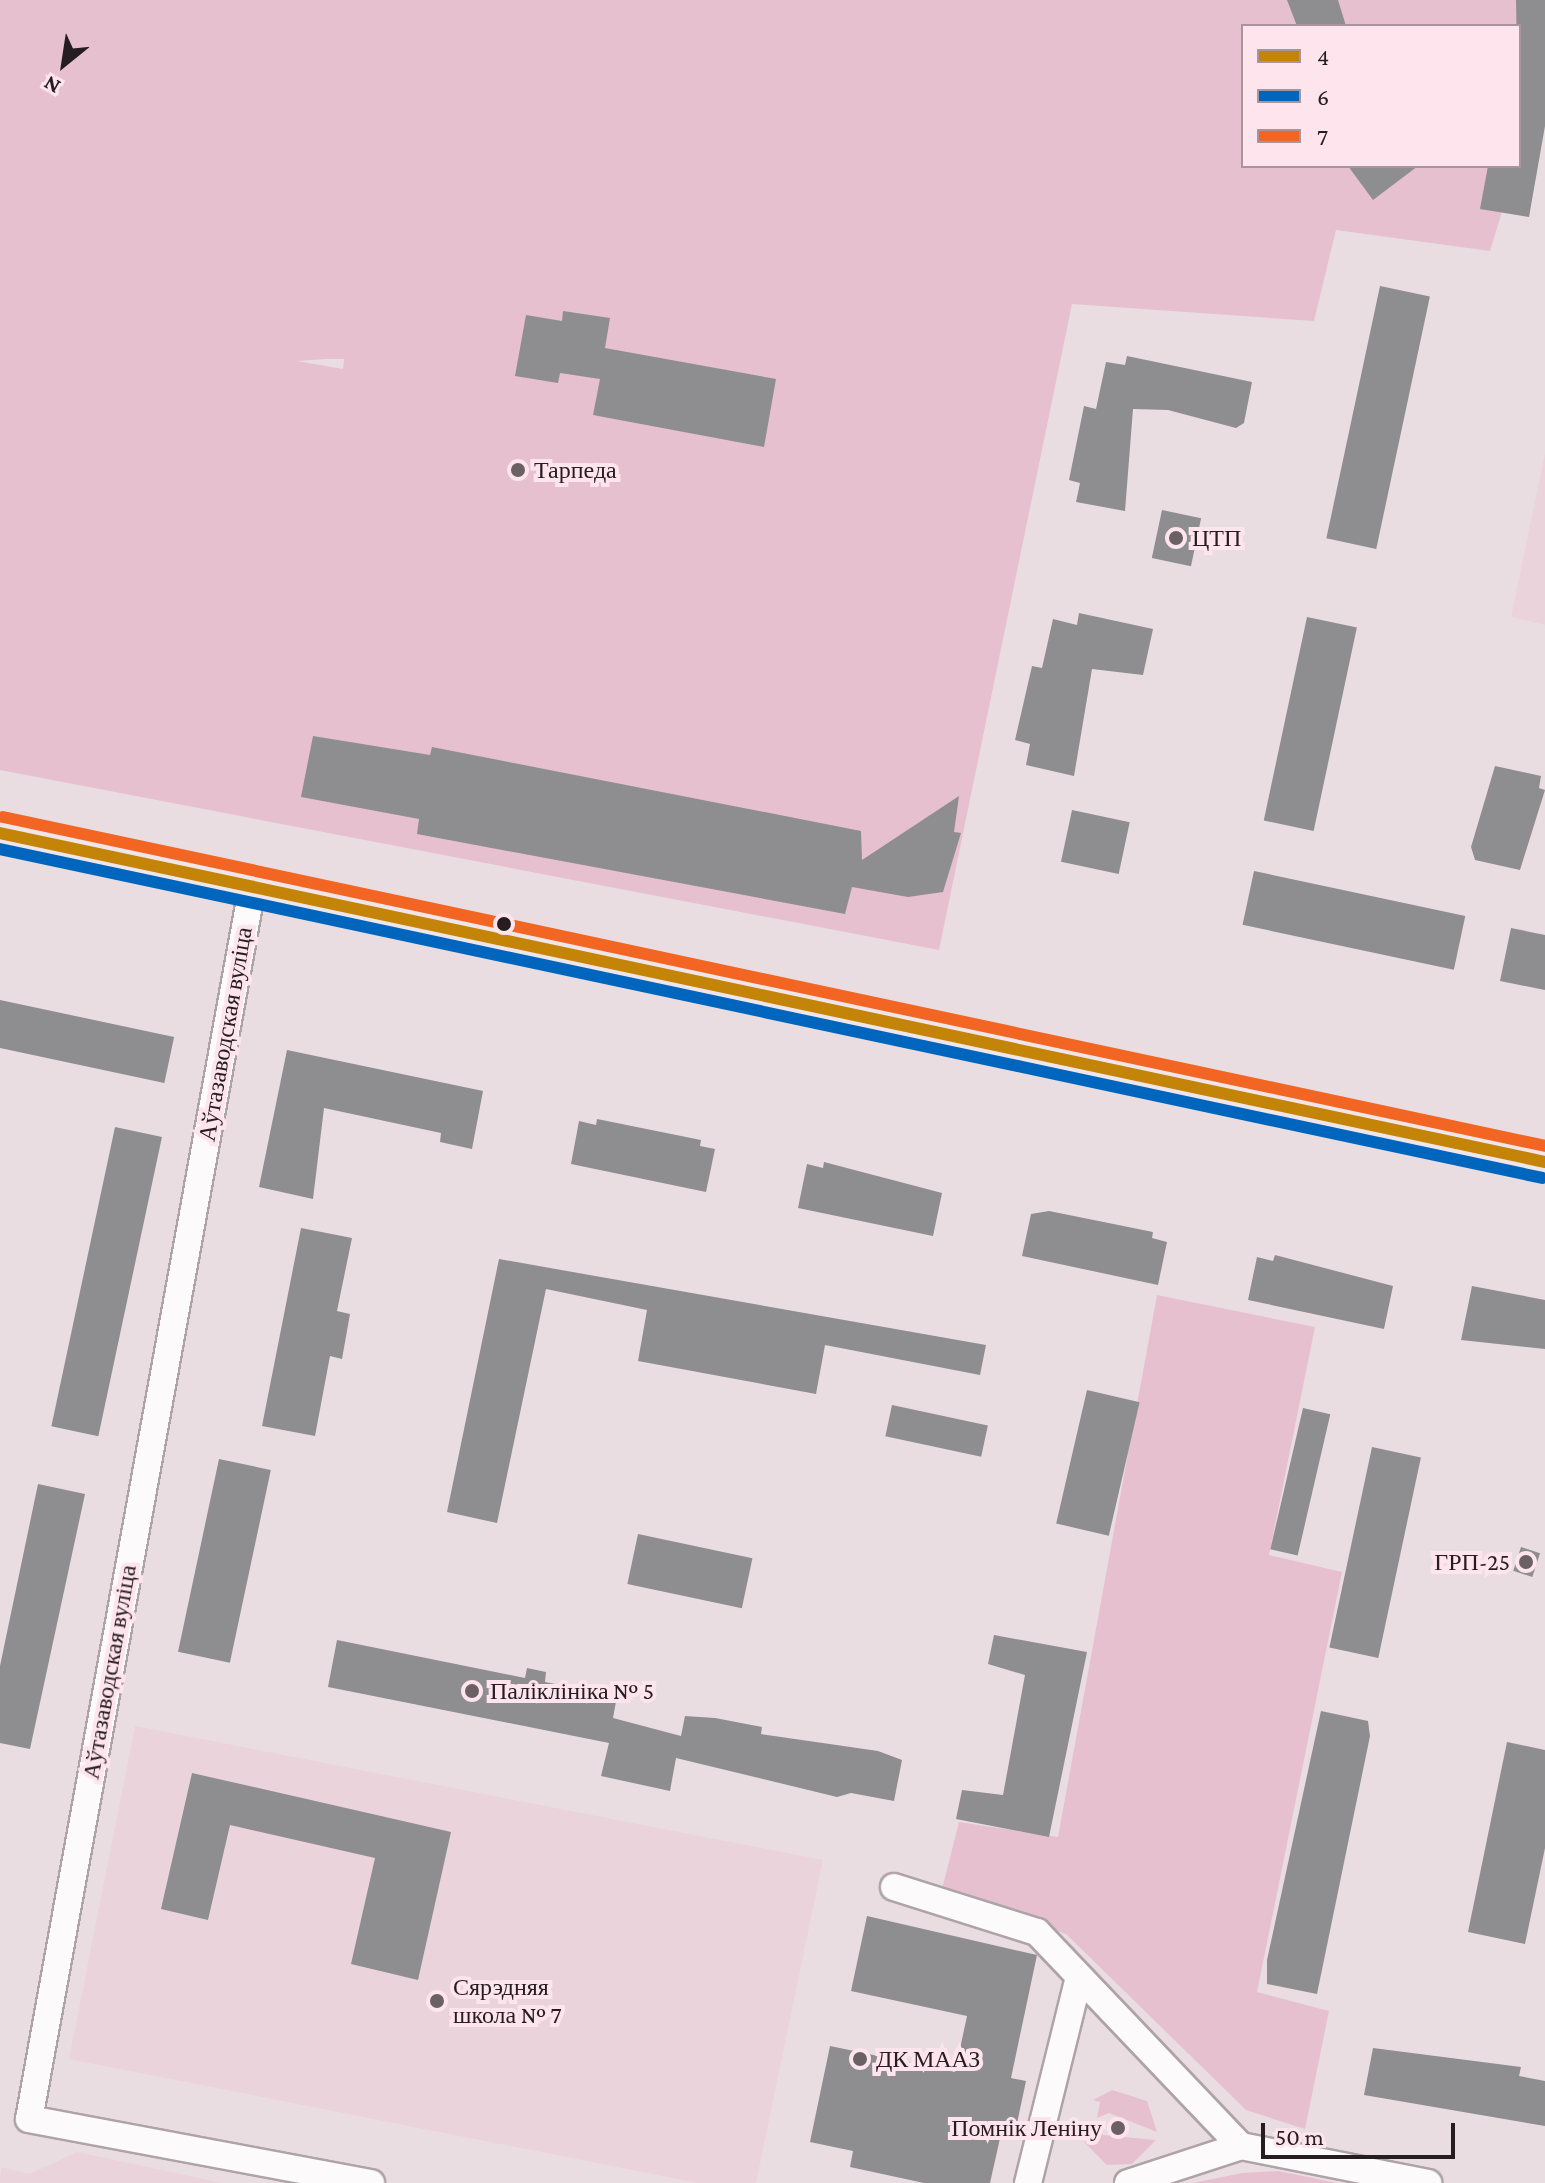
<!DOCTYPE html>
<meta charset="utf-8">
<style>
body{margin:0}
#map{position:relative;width:1545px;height:2183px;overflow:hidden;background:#eadde1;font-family:"Crimson Pro",serif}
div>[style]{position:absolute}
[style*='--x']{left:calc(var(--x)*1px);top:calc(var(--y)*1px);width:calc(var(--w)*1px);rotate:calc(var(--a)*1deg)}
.built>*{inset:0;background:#ebd3db}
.green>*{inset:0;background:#e6c0ce}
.building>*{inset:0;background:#8e8d8f;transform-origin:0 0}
.roads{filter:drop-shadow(2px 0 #aea3a7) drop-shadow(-2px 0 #aea3a7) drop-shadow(0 2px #aea3a7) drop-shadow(0 -2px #aea3a7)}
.minor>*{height:26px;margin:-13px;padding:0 13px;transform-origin:13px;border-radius:13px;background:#fcfafa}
.major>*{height:34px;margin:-17px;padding:0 17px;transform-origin:17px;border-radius:17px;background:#f0e6ea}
.bus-1>*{height:12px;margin:-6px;padding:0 6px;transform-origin:6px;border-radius:6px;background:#c38408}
.bus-2>*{height:12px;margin:-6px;padding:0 6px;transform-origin:6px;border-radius:6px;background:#0065bd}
.bus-3>*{height:12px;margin:-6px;padding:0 6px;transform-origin:6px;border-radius:6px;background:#f26522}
.dots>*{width:22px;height:22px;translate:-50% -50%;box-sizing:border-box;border:4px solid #fee4ed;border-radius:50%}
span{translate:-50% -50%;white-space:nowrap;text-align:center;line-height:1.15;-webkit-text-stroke:8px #fee4ed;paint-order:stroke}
.poi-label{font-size:24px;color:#261d20}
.left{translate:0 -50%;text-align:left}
.right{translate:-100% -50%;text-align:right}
.street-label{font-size:24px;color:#261d20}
.legend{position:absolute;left:1241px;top:24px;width:280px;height:144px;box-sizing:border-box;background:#fee4ed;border:2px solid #a8949b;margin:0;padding:10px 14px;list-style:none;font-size:24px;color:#261d20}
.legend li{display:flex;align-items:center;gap:16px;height:40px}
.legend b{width:40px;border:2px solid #a8949b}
.north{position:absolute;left:24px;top:24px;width:80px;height:80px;-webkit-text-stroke:6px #fee4ed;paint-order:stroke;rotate:210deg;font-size:22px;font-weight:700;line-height:32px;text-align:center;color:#261d20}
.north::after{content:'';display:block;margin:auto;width:28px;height:36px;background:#261d20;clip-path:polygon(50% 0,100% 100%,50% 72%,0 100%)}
.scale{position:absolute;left:1261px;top:2123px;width:194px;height:36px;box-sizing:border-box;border:4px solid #261d20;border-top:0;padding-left:10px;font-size:24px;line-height:28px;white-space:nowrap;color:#261d20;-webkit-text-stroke:6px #fee4ed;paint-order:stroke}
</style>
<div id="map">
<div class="built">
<div style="clip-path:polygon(1545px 453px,1545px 625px,1511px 617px)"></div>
<div style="clip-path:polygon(135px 1726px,823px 1860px,756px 2183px,698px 2183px,69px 2059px)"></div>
<div style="clip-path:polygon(77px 2152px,223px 2183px,0 2183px,1px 2167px,30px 2174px)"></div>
</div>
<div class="green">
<div style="clip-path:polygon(evenodd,0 0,1545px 0,1545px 74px,1519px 26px,1243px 26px,1243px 166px,1516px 166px,1490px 251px,1336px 230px,1314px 321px,1072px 304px,939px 950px,0 770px,0 0,325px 359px,344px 359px,343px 369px,297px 361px,325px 359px)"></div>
<div style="clip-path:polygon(1157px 1295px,1315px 1327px,1269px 1555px,1342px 1572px,1257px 1992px,1329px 2011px,1305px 2129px,1246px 2110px,1066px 1934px,942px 1889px,959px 1822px,1058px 1837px)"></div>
<div style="clip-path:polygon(1112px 2090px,1147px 2101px,1157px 2132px,1109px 2113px,1097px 2118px,1100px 2102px,1093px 2100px)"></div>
<div style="clip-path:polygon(1097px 2125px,1103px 2135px,1156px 2140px,1132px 2164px,1107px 2165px,1084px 2142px,1093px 2140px)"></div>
<div style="clip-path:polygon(1278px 2171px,1337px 2183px,1193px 2183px,1242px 2173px)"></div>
</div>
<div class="building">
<div style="clip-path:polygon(1287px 0,1338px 0,1346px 26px,1297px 26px)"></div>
<div style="clip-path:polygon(1516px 0,1545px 0,1545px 126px,1529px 217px,1480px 209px,1488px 166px,1519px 166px)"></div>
<div style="clip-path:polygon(1348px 166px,1418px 166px,1373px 200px)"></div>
<div style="left:1380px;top:286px;width:51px;height:258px;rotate:12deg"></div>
<div style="clip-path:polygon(563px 311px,610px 318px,605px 348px,776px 379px,764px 447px,593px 415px,600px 379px,560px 373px,558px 383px,515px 376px,526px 315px,562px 321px)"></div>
<div style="clip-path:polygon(1127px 356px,1252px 382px,1244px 423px,1236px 428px,1168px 410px,1133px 409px,1125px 511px,1076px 502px,1080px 483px,1069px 480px,1084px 406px,1096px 409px,1106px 362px,1125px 365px)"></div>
<div style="left:1162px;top:510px;width:40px;height:49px;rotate:12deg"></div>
<div style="clip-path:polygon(1079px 613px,1153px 629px,1143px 675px,1092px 669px,1074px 776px,1026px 765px,1030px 744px,1015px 740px,1032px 666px,1042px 668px,1053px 619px,1077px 625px)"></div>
<div style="left:1307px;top:617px;width:51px;height:208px;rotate:12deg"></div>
<div style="clip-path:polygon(313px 736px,430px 755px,432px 747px,861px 831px,862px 860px,959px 796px,954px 832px,961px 833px,943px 892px,908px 897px,852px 887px,845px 914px,417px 834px,419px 819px,301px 797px)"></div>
<div style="clip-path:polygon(1495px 766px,1541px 776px,1539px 788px,1545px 790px,1520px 870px,1475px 860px,1471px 847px)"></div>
<div style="left:1072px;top:810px;width:59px;height:53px;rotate:12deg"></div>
<div style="left:1254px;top:871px;width:216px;height:55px;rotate:12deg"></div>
<div style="clip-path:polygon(1511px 928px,1545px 935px,1545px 990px,1500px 981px)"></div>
<div style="left:0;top:1000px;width:178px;height:47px;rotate:12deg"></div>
<div style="clip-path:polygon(287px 1050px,483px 1091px,472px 1149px,440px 1142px,441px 1133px,324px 1108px,313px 1199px,259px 1187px)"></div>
<div style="clip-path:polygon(597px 1119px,701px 1140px,700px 1146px,715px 1149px,706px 1192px,571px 1164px,579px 1121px,596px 1125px)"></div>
<div style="left:115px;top:1127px;width:48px;height:306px;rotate:12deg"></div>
<div style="clip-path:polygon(824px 1162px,942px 1193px,933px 1236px,798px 1208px,807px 1164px,823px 1168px)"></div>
<div style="clip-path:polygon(1049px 1211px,1153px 1232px,1152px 1238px,1167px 1242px,1158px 1285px,1022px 1256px,1031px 1214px)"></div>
<div style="clip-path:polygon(301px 1228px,352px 1238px,337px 1311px,350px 1314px,342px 1359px,330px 1356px,315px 1436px,262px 1426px)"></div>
<div style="clip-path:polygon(1275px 1255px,1393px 1286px,1384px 1329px,1248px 1300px,1257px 1257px,1273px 1261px)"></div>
<div style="clip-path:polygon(499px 1259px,986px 1345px,980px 1375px,825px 1345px,816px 1394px,638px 1361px,647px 1310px,546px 1289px,497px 1523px,447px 1512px)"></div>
<div style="clip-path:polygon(1472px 1286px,1545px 1300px,1545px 1349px,1461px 1340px)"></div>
<div style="left:1087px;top:1390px;width:54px;height:137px;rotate:13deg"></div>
<div style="left:892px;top:1405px;width:98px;height:32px;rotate:12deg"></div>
<div style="left:1303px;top:1408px;width:28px;height:145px;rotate:13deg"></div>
<div style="left:1372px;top:1447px;width:50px;height:205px;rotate:12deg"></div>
<div style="left:219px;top:1459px;width:53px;height:197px;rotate:12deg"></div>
<div style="clip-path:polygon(38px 1484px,85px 1494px,30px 1749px,0 1743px,0 1666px)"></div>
<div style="left:638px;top:1534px;width:117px;height:51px;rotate:12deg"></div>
<div style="left:1521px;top:1547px;width:20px;height:25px;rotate:18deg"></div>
<div style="clip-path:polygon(994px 1635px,1087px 1652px,1049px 1837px,956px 1819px,962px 1790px,1003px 1795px,1025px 1675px,988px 1664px)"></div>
<div style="clip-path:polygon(337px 1640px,525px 1678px,527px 1668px,546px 1672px,545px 1682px,617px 1696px,613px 1718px,681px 1736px,685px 1716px,715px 1718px,762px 1727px,761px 1734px,878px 1751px,902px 1760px,894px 1801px,851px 1793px,837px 1797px,676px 1758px,670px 1791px,601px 1776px,609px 1743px,328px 1687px)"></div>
<div style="clip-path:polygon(1321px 1711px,1368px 1721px,1370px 1736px,1317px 1994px,1267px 1984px,1267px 1960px)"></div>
<div style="clip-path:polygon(1507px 1742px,1545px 1750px,1545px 1848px,1525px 1944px,1468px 1932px)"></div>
<div style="clip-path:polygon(192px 1773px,451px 1832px,418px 1980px,351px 1964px,375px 1858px,230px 1825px,208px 1920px,161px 1909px)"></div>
<div style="clip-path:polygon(867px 1916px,1037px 1955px,1011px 2078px,1026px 2081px,1016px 2128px,1003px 2125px,990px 2183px,924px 2183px,850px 2167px,853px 2151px,810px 2142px,830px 2046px,955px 2072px,967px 2016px,851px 1991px)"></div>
<div style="clip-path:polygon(1373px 2048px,1521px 2067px,1519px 2076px,1545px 2081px,1545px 2126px,1364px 2095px)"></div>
</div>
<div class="roads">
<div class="minor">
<div style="--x:253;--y:883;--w:1256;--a:100.27"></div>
<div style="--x:29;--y:2119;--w:348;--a:10.6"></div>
<div style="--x:894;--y:1887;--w:150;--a:17.5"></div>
<div style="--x:1037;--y:1932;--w:296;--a:46.4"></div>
<div style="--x:1028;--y:2183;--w:208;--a:-76.1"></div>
<div style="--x:1128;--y:2183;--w:119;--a:-18.1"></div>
<div style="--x:1241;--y:2146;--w:191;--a:11.2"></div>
</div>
<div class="major">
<div style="--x:0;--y:833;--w:1580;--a:12.02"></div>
</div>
</div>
<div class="bus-1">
<div style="--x:0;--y:833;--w:1580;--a:12.02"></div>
</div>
<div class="bus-2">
<div style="--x:0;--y:849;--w:1577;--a:12.04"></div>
</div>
<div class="bus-3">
<div style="--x:3;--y:817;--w:1577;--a:12.04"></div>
</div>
<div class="dots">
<div style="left:518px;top:470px;background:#6b6064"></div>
<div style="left:1176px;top:538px;background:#6b6064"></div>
<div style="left:504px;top:924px;background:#261d20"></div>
<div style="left:1526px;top:1562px;background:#6b6064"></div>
<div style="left:472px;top:1691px;background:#6b6064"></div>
<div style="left:437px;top:2001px;background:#6b6064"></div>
<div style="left:860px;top:2059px;background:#6b6064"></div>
<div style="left:1118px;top:2128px;background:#6b6064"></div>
</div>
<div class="poi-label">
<span class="left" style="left:534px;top:470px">Тарпеда</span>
<span class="left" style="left:1192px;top:538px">ЦТП</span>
<span class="right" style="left:1510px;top:1562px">ГРП-25</span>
<span class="left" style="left:490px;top:1691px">Паліклініка № 5</span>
<span class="left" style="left:453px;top:2001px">Сярэдняя<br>школа № 7</span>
<span class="left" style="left:876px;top:2059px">ДК МААЗ</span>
<span class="right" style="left:1102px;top:2128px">Помнік Леніну</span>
</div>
<div class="street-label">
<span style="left:225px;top:1034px;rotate:-80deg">Аўтазаводская вуліца</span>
<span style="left:109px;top:1672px;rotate:-80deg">Аўтазаводская вуліца</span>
</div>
<ul class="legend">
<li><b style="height:10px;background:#c38408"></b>4</li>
<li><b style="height:10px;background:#0065bd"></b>6</li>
<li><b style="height:10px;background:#f26522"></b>7</li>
</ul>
<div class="north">N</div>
<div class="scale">50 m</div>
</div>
